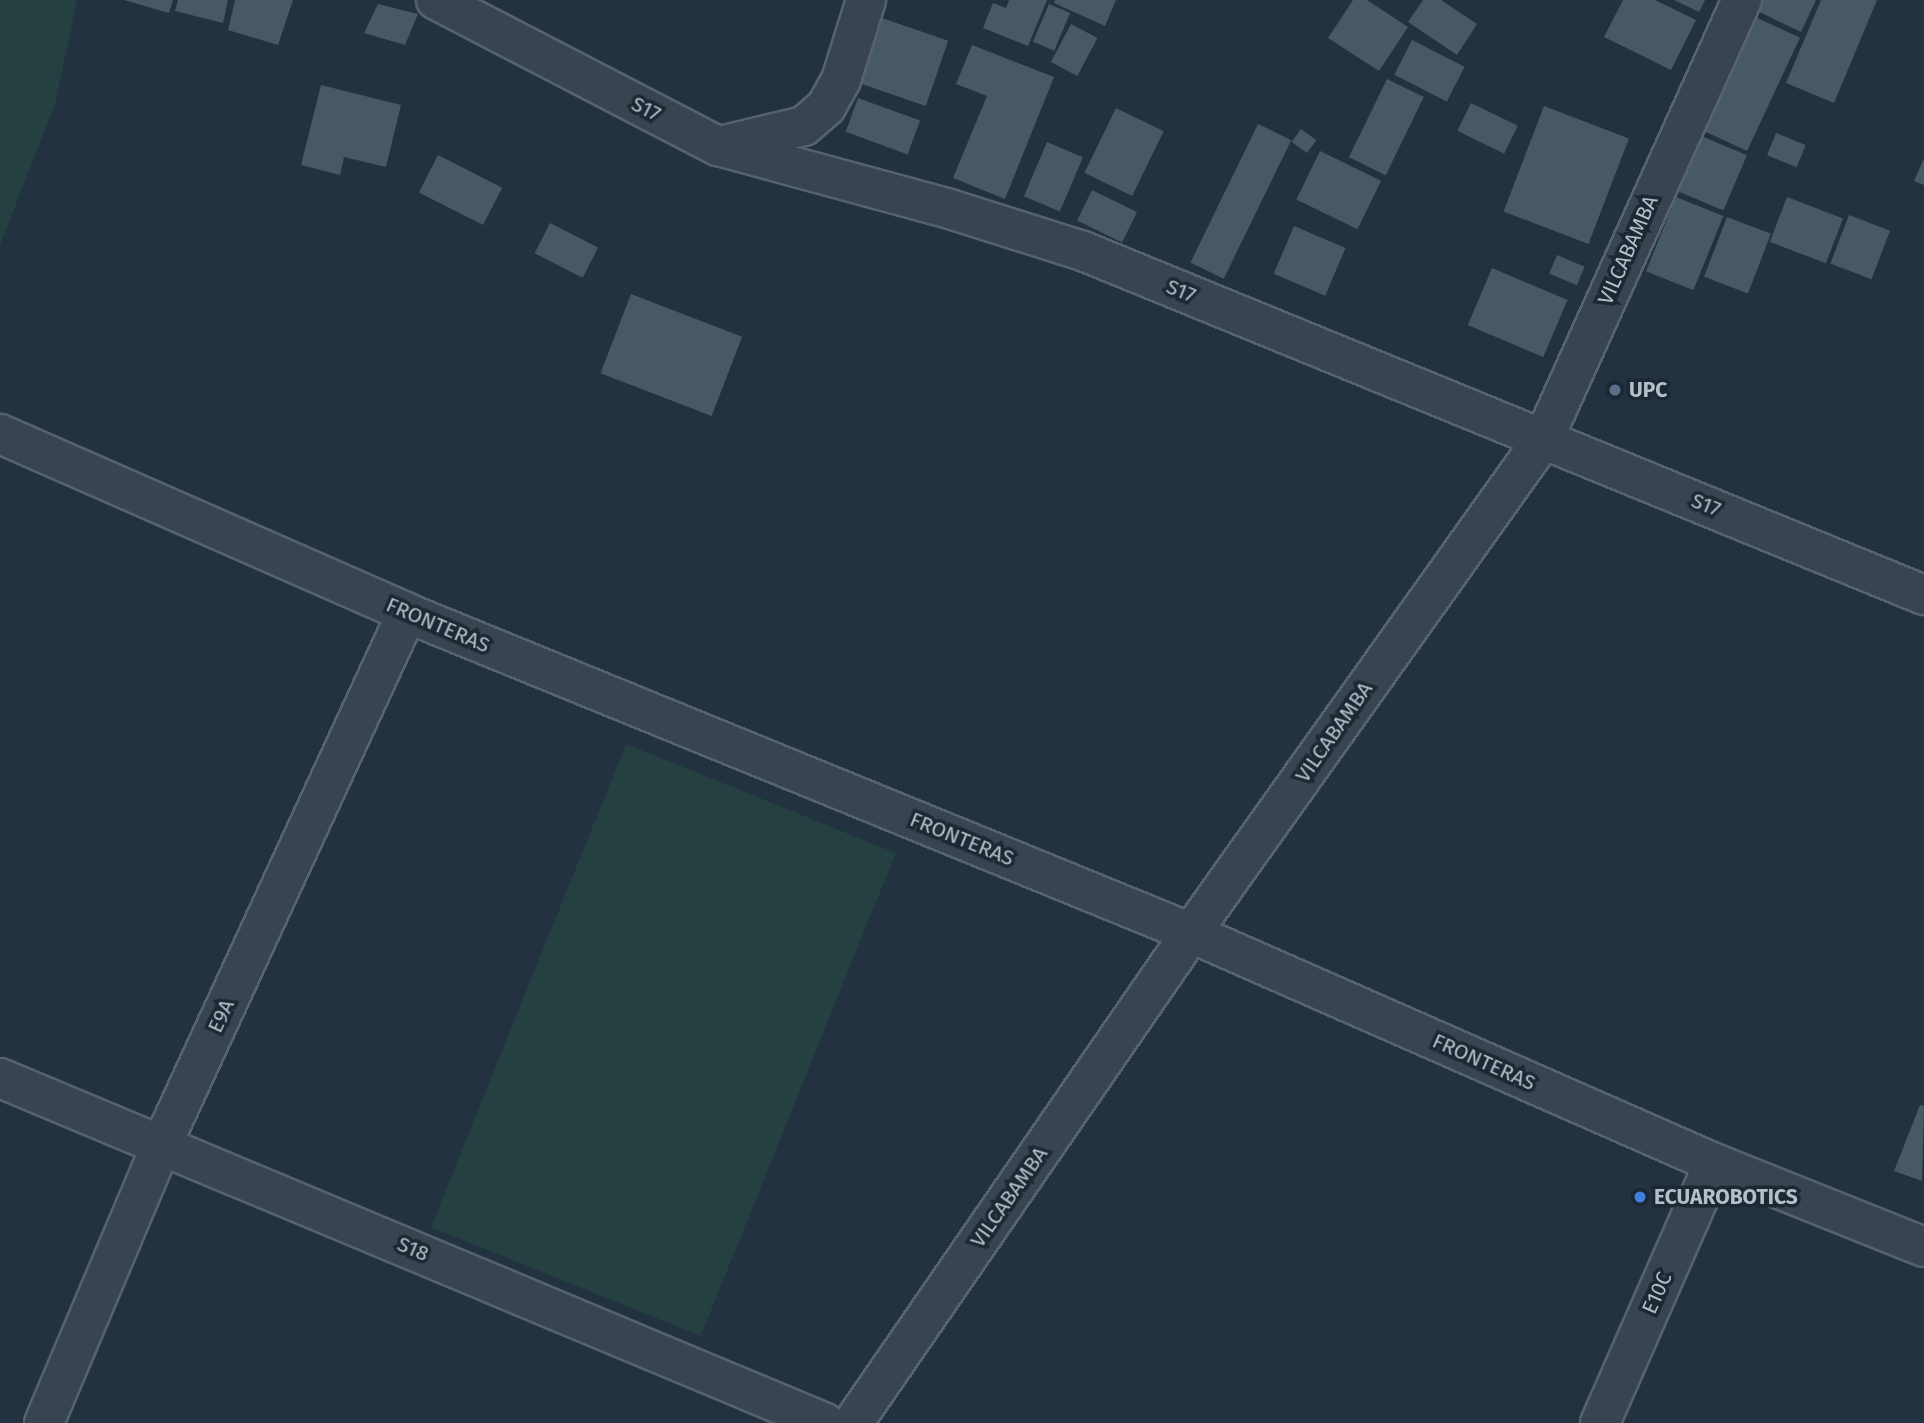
<!DOCTYPE html>
<style>
body{margin:0}
#map{position:relative;width:1924px;height:1423px;overflow:hidden;background:#233240;font-family:"Fira Sans",sans-serif}
div>[style]{position:absolute}
[style*='--x']{left:calc(var(--x)*1px);top:calc(var(--y)*1px);width:calc(var(--w)*1px);rotate:calc(var(--a)*1deg)}
.green>*{inset:0;background:#254041;transform-origin:0 0}
.building>*{inset:0;background:#475866;transform-origin:0 0}
.roads{filter:drop-shadow(2px 0 #56626d) drop-shadow(-2px 0 #56626d) drop-shadow(0 2px #56626d) drop-shadow(0 -2px #56626d)}
.minor>*{height:38px;margin:-19px;padding:0 19px;transform-origin:19px;border-radius:19px;background:#38444f}
.dots>*{width:19px;height:19px;translate:-50% -50%;box-sizing:border-box;border:4px solid #1c2934;border-radius:50%}
span{translate:-50% -50%;white-space:nowrap;text-align:center;line-height:1.15;-webkit-text-stroke:7px #1c2934;paint-order:stroke}
.street-label{font-size:21px;color:#b4bfca}
.poi-label{font-size:21px;color:#b4bfca;font-weight:700}
.left{translate:0 -50%;text-align:left}
</style>
<div id="map">
<div class="green">
<div style="clip-path:polygon(0 0,77px 0,55px 104px,0 245px)"></div>
<div style="left:626px;top:744px;width:291px;height:521px;rotate:22deg"></div>
</div>
<div class="building">
<div style="clip-path:polygon(124px 0,173px 0,169px 13px)"></div>
<div style="clip-path:polygon(178px 0,228px 0,223px 23px,175px 11px)"></div>
<div style="clip-path:polygon(235px 0,293px 0,278px 45px,228px 30px)"></div>
<div style="clip-path:polygon(1009px 0,1047px 0,1028px 46px,983px 28px,993px 3px,1006px 8px)"></div>
<div style="clip-path:polygon(1055px 0,1116px 0,1105px 26px,1054px 3px)"></div>
<div style="clip-path:polygon(1353px 0,1367px 0,1408px 27px,1379px 71px,1328px 38px)"></div>
<div style="clip-path:polygon(1423px 0,1441px 0,1477px 24px,1457px 55px,1408px 22px)"></div>
<div style="clip-path:polygon(1623px 0,1655px 0,1696px 20px,1671px 70px,1604px 37px)"></div>
<div style="clip-path:polygon(1674px 0,1705px 0,1699px 12px)"></div>
<div style="clip-path:polygon(1754px 0,1816px 0,1801px 32px,1751px 8px)"></div>
<div style="clip-path:polygon(1821px 0,1877px 0,1834px 103px,1786px 83px)"></div>
<div style="clip-path:polygon(378px 4px,418px 14px,405px 45px,364px 33px)"></div>
<div style="left:1049px;top:4px;width:23px;height:41px;rotate:23deg"></div>
<div style="left:1751px;top:15px;width:54px;height:125px;rotate:25deg"></div>
<div style="left:882px;top:18px;width:70px;height:69px;rotate:19deg"></div>
<div style="left:1071px;top:24px;width:30px;height:43px;rotate:28deg"></div>
<div style="left:1412px;top:40px;width:59px;height:39px;rotate:27deg"></div>
<div style="clip-path:polygon(972px 45px,1054px 77px,1005px 199px,953px 178px,987px 96px,956px 84px)"></div>
<div style="left:1387px;top:79px;width:41px;height:87px;rotate:26deg"></div>
<div style="clip-path:polygon(321px 85px,401px 105px,386px 167px,344px 157px,340px 175px,301px 165px)"></div>
<div style="left:858px;top:98px;width:66px;height:36px;rotate:20deg"></div>
<div style="left:1471px;top:103px;width:52px;height:31px;rotate:26deg"></div>
<div style="left:1544px;top:106px;width:91px;height:113px;rotate:21deg"></div>
<div style="left:1116px;top:108px;width:53px;height:72px;rotate:26deg"></div>
<div style="left:1258px;top:124px;width:37px;height:154px;rotate:26deg"></div>
<div style="left:1301px;top:129px;width:19px;height:16px;rotate:36deg"></div>
<div style="left:1776px;top:133px;width:32px;height:24px;rotate:22deg"></div>
<div style="left:1699px;top:135px;width:52px;height:60px;rotate:23deg"></div>
<div style="left:1047px;top:142px;width:39px;height:59px;rotate:23deg"></div>
<div style="left:1320px;top:151px;width:68px;height:54px;rotate:26deg"></div>
<div style="left:438px;top:155px;width:72px;height:42px;rotate:27deg"></div>
<div style="clip-path:polygon(1924px 158px,1924px 185px,1914px 181px)"></div>
<div style="left:1092px;top:190px;width:50px;height:34px;rotate:26deg"></div>
<div style="left:1676px;top:197px;width:51px;height:80px;rotate:22deg"></div>
<div style="left:1787px;top:197px;width:60px;height:48px;rotate:21deg"></div>
<div style="left:1849px;top:215px;width:44px;height:52px;rotate:21deg"></div>
<div style="left:1727px;top:217px;width:47px;height:64px;rotate:21deg"></div>
<div style="left:550px;top:223px;width:54px;height:34px;rotate:27deg"></div>
<div style="left:1294px;top:226px;width:56px;height:52px;rotate:23deg"></div>
<div style="left:1557px;top:255px;width:30px;height:20px;rotate:23deg"></div>
<div style="left:1492px;top:268px;width:82px;height:62px;rotate:23deg"></div>
<div style="left:631px;top:294px;width:119px;height:85px;rotate:21deg"></div>
<div style="clip-path:polygon(1920px 1105px,1924px 1106px,1922px 1181px,1894px 1171px)"></div>
</div>
<div class="roads">
<div class="minor">
<div style="--x:436;--y:0;--w:318;--a:27.4"></div>
<div style="--x:718;--y:146;--w:240;--a:15.2"></div>
<div style="--x:950;--y:209;--w:139;--a:17.5"></div>
<div style="--x:1083;--y:251;--w:909;--a:22.25"></div>
<div style="--x:720;--y:146;--w:86;--a:-13.4"></div>
<div style="--x:804;--y:126;--w:29;--a:-41"></div>
<div style="--x:826;--y:107;--w:31;--a:-61"></div>
<div style="--x:841;--y:80;--w:84;--a:-72.6"></div>
<div style="--x:0;--y:434;--w:445;--a:23.7"></div>
<div style="--x:407;--y:613;--w:847;--a:22.2"></div>
<div style="--x:1191;--y:933;--w:571;--a:23.74"></div>
<div style="--x:1714;--y:1163;--w:226;--a:21.8"></div>
<div style="--x:0;--y:1078;--w:894;--a:22.69"></div>
<div style="--x:44;--y:1423;--w:303;--a:-67.1"></div>
<div style="--x:162;--y:1144;--w:585;--a:-65.23"></div>
<div style="--x:853;--y:1423;--w:595;--a:-55.4"></div>
<div style="--x:1191;--y:933;--w:608;--a:-54.51"></div>
<div style="--x:1544;--y:438;--w:481;--a:-65.7"></div>
<div style="--x:1600;--y:1423;--w:284;--a:-66.3"></div>
</div>
</div>
<div class="dots">
<div style="left:1615px;top:390px;background:#5c6f8a"></div>
<div style="left:1640px;top:1197px;background:#3f7fe0"></div>
</div>
<div class="street-label">
<span style="left:646px;top:109px;rotate:27deg">S17</span>
<span style="left:1628px;top:250px;rotate:-66deg">VILCABAMBA</span>
<span style="left:1181px;top:291px;rotate:22deg">S17</span>
<span style="left:1706px;top:505px;rotate:22deg">S17</span>
<span style="left:438px;top:625px;rotate:23deg">FRONTERAS</span>
<span style="left:1334px;top:732px;rotate:-55deg">VILCABAMBA</span>
<span style="left:962px;top:839px;rotate:22deg">FRONTERAS</span>
<span style="left:221px;top:1016px;rotate:-65deg">E9A</span>
<span style="left:1484px;top:1062px;rotate:24deg">FRONTERAS</span>
<span style="left:1009px;top:1197px;rotate:-55deg">VILCABAMBA</span>
<span style="left:413px;top:1249px;rotate:23deg">S18</span>
<span style="left:1657px;top:1293px;rotate:-66deg">E10C</span>
</div>
<div class="poi-label">
<span class="left" style="left:1629px;top:390px">UPC</span>
<span class="left" style="left:1654px;top:1197px">ECUAROBOTICS</span>
</div>
</div>
